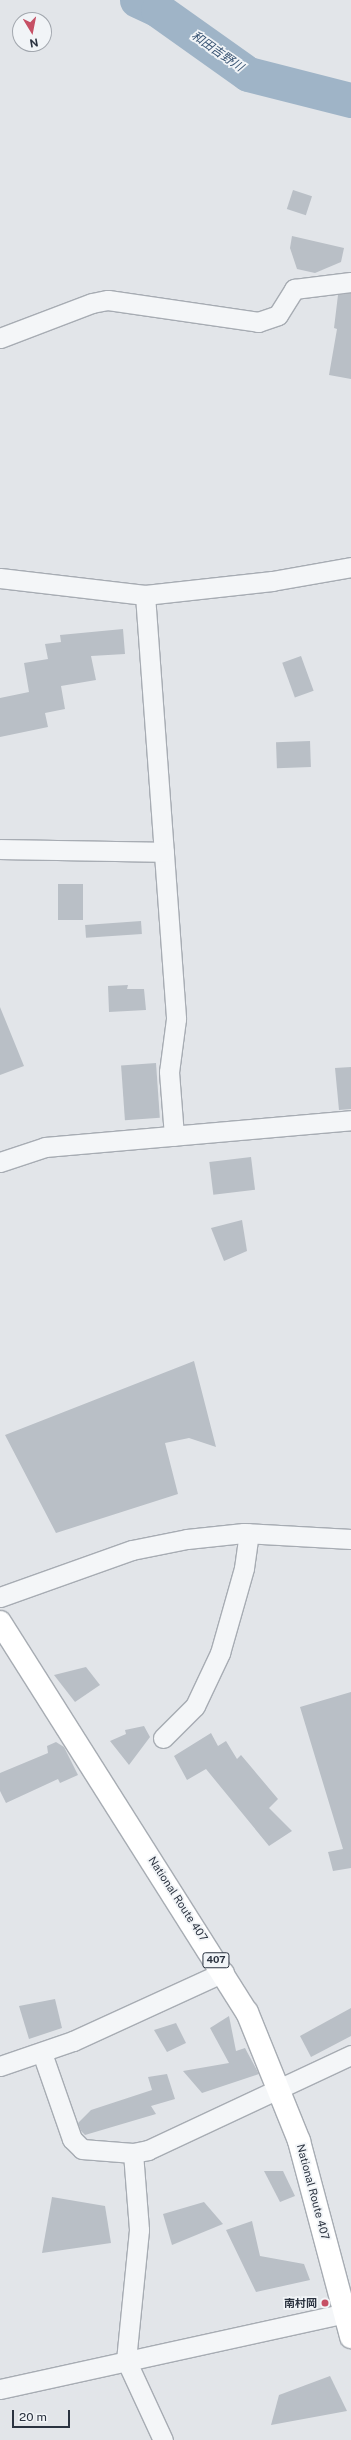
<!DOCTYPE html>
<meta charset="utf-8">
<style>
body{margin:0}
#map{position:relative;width:351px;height:2440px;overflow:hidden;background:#e2e5e9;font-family:"Public Sans","Noto Sans JP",sans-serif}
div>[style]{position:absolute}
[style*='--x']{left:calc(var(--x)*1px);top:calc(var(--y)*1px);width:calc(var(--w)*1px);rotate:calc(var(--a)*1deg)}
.river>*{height:35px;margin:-17.5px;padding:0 17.5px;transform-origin:17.5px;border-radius:17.5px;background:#9fb4c7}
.building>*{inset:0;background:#b9bfc6;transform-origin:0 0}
.roads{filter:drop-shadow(1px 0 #a7acb3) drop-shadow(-1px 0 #a7acb3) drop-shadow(0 1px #a7acb3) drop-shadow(0 -1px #a7acb3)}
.minor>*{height:19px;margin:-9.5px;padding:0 9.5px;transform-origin:9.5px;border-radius:9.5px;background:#f4f6f8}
.highway>*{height:22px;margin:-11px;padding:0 11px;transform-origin:11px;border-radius:11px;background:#fff}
.dots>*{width:11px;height:11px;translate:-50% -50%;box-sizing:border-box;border:2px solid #f1f4f7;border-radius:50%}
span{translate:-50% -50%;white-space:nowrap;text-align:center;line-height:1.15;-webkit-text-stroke:3.5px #f1f4f7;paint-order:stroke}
.shield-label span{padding:1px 3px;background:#f1f4f7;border:1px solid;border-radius:3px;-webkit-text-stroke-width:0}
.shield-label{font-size:10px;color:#2b3340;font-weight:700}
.street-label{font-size:11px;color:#2b3340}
.poi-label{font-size:11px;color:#2b3340;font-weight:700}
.right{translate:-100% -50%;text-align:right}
.water-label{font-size:12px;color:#385372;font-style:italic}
.north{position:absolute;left:12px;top:12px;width:40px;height:40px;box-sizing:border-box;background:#f1f4f7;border:1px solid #a2a7ae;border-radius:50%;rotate:170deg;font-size:11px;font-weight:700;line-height:16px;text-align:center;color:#2b3340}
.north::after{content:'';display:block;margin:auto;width:14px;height:18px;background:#c65065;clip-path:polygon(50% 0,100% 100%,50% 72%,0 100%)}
.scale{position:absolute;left:12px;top:2410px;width:58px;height:18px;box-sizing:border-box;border:2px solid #2b3340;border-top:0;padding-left:5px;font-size:12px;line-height:14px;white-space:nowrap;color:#2b3340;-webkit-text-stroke:3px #f1f4f7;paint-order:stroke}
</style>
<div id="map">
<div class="river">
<div style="--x:137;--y:0;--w:23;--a:25"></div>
<div style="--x:158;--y:10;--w:110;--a:35.4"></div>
<div style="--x:248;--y:74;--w:106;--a:14.2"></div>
</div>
<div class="building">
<div style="left:293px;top:190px;width:20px;height:20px;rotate:18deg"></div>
<div style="clip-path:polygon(292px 236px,344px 248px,341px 262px,315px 273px,297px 269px,290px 248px)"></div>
<div style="clip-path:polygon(351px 293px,351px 379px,329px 375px,337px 329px,334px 328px,338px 295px)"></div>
<div style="clip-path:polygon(123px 629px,125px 654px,91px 656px,96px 680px,61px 686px,65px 709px,45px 713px,48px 727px,0 737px,0 698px,29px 692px,24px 663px,48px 659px,45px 644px,61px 642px,60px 635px)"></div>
<div style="left:301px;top:656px;width:37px;height:20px;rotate:70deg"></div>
<div style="left:310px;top:741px;width:26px;height:34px;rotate:88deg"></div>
<div style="left:58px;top:884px;width:25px;height:36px"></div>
<div style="left:141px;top:921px;width:13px;height:56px;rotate:86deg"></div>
<div style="clip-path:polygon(128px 985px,127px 989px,144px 989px,146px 1010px,109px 1012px,108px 986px)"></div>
<div style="clip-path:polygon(0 1007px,24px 1066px,0 1075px)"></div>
<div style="left:156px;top:1063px;width:55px;height:35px;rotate:86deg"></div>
<div style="clip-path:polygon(351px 1067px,351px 1109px,339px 1110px,335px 1068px)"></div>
<div style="left:251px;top:1157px;width:33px;height:42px;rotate:83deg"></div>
<div style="clip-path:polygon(242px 1220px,247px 1251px,224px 1261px,211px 1228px)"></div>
<div style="clip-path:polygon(194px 1361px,216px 1447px,189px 1438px,165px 1443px,178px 1494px,56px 1533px,5px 1435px)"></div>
<div style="clip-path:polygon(86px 1667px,100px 1685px,75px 1702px,54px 1675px)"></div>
<div style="clip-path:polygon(351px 1692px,351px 1868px,333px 1871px,328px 1852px,343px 1849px,300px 1707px)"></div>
<div style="clip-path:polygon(144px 1726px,150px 1737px,129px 1765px,110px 1741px,126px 1734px,125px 1730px)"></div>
<div style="clip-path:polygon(211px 1733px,218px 1746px,226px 1741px,237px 1759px,241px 1755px,278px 1799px,269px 1808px,292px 1831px,269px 1846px,206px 1769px,187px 1780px,174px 1756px)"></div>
<div style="clip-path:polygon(56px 1742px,64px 1747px,78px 1775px,60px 1783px,58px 1779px,6px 1803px,0 1791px,0 1773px,48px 1753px,47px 1746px)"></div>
<div style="clip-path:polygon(55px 1999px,62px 2028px,29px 2039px,19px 2006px)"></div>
<div style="clip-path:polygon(351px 2008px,351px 2036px,311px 2057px,300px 2036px)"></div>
<div style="clip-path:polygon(229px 2016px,236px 2051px,245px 2048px,259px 2074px,202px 2093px,183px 2071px,229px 2063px,210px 2028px)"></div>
<div style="clip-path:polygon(176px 2023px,186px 2043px,167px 2052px,154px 2030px)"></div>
<div style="clip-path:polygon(167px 2074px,175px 2099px,151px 2106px,156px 2114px,85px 2135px,81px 2131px,78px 2123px,91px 2110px,152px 2090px,148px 2077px)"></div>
<div style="clip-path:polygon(264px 2171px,283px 2171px,295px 2196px,280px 2202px)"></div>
<div style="clip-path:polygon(52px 2197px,105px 2206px,111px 2243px,42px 2253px)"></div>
<div style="clip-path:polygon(204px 2202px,223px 2224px,172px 2245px,163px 2214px)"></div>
<div style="clip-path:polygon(252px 2221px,260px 2256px,304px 2264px,310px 2280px,256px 2292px,226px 2230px)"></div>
<div style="clip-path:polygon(330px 2376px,347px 2411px,271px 2425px,279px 2395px)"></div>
</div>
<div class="roads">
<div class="minor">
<div style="--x:0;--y:338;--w:98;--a:-20.8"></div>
<div style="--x:92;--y:303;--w:16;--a:-11"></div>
<div style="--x:108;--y:300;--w:152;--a:8.3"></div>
<div style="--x:258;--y:322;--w:21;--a:-19"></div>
<div style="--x:278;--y:315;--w:31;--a:-58"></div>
<div style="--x:294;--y:289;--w:57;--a:-7"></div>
<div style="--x:0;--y:578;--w:146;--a:6.7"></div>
<div style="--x:145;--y:595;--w:128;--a:-6.3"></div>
<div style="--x:272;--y:581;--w:80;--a:-10"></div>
<div style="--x:145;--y:595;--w:425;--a:85.8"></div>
<div style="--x:176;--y:1019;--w:53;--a:97.5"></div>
<div style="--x:169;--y:1072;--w:64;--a:85.5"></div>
<div style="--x:0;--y:849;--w:164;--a:1"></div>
<div style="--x:0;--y:1162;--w:47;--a:-18.4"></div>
<div style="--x:45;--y:1147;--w:307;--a:-5"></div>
<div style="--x:0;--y:1597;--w:140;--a:-19.6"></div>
<div style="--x:132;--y:1550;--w:56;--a:-11.3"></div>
<div style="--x:187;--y:1539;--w:57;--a:-6"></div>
<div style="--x:244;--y:1533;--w:107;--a:3.2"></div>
<div style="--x:163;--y:1738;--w:45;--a:-45"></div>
<div style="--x:195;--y:1706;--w:59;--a:-64.7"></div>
<div style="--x:220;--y:1653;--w:88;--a:-74.2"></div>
<div style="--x:244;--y:1568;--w:35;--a:-82"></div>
<div style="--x:42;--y:2053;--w:91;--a:70.8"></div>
<div style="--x:72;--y:2139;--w:14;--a:45"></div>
<div style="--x:82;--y:2149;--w:51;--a:4.5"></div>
<div style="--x:133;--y:2153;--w:15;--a:-11"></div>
<div style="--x:148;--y:2150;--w:224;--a:-25.1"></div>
<div style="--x:0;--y:2066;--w:77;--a:-18.9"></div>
<div style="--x:73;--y:2041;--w:166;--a:-24.6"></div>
<div style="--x:133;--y:2153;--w:77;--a:85.5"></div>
<div style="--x:139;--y:2230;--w:131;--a:95.7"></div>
<div style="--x:126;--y:2360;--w:88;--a:65.2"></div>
<div style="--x:0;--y:2389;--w:353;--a:-12.4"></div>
<div style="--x:345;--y:2313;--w:8;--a:-40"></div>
</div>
<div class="highway">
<div style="--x:0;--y:1622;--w:462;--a:57.7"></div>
<div style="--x:247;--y:2012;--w:139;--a:68"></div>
<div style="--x:299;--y:2141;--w:203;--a:75.1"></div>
</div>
</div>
<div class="dots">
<div style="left:325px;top:2303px;background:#c65065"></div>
</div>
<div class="shield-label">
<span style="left:216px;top:1960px">407</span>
</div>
<div class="street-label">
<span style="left:178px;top:1899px;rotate:57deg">National Route 407</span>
<span style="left:313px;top:2192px;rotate:75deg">National Route 407</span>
</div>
<div class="poi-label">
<span class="right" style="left:317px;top:2303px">南村岡</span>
</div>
<div class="water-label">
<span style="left:217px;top:52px;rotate:35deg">和田吉野川</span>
</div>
<div class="north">N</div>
<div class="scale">20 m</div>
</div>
